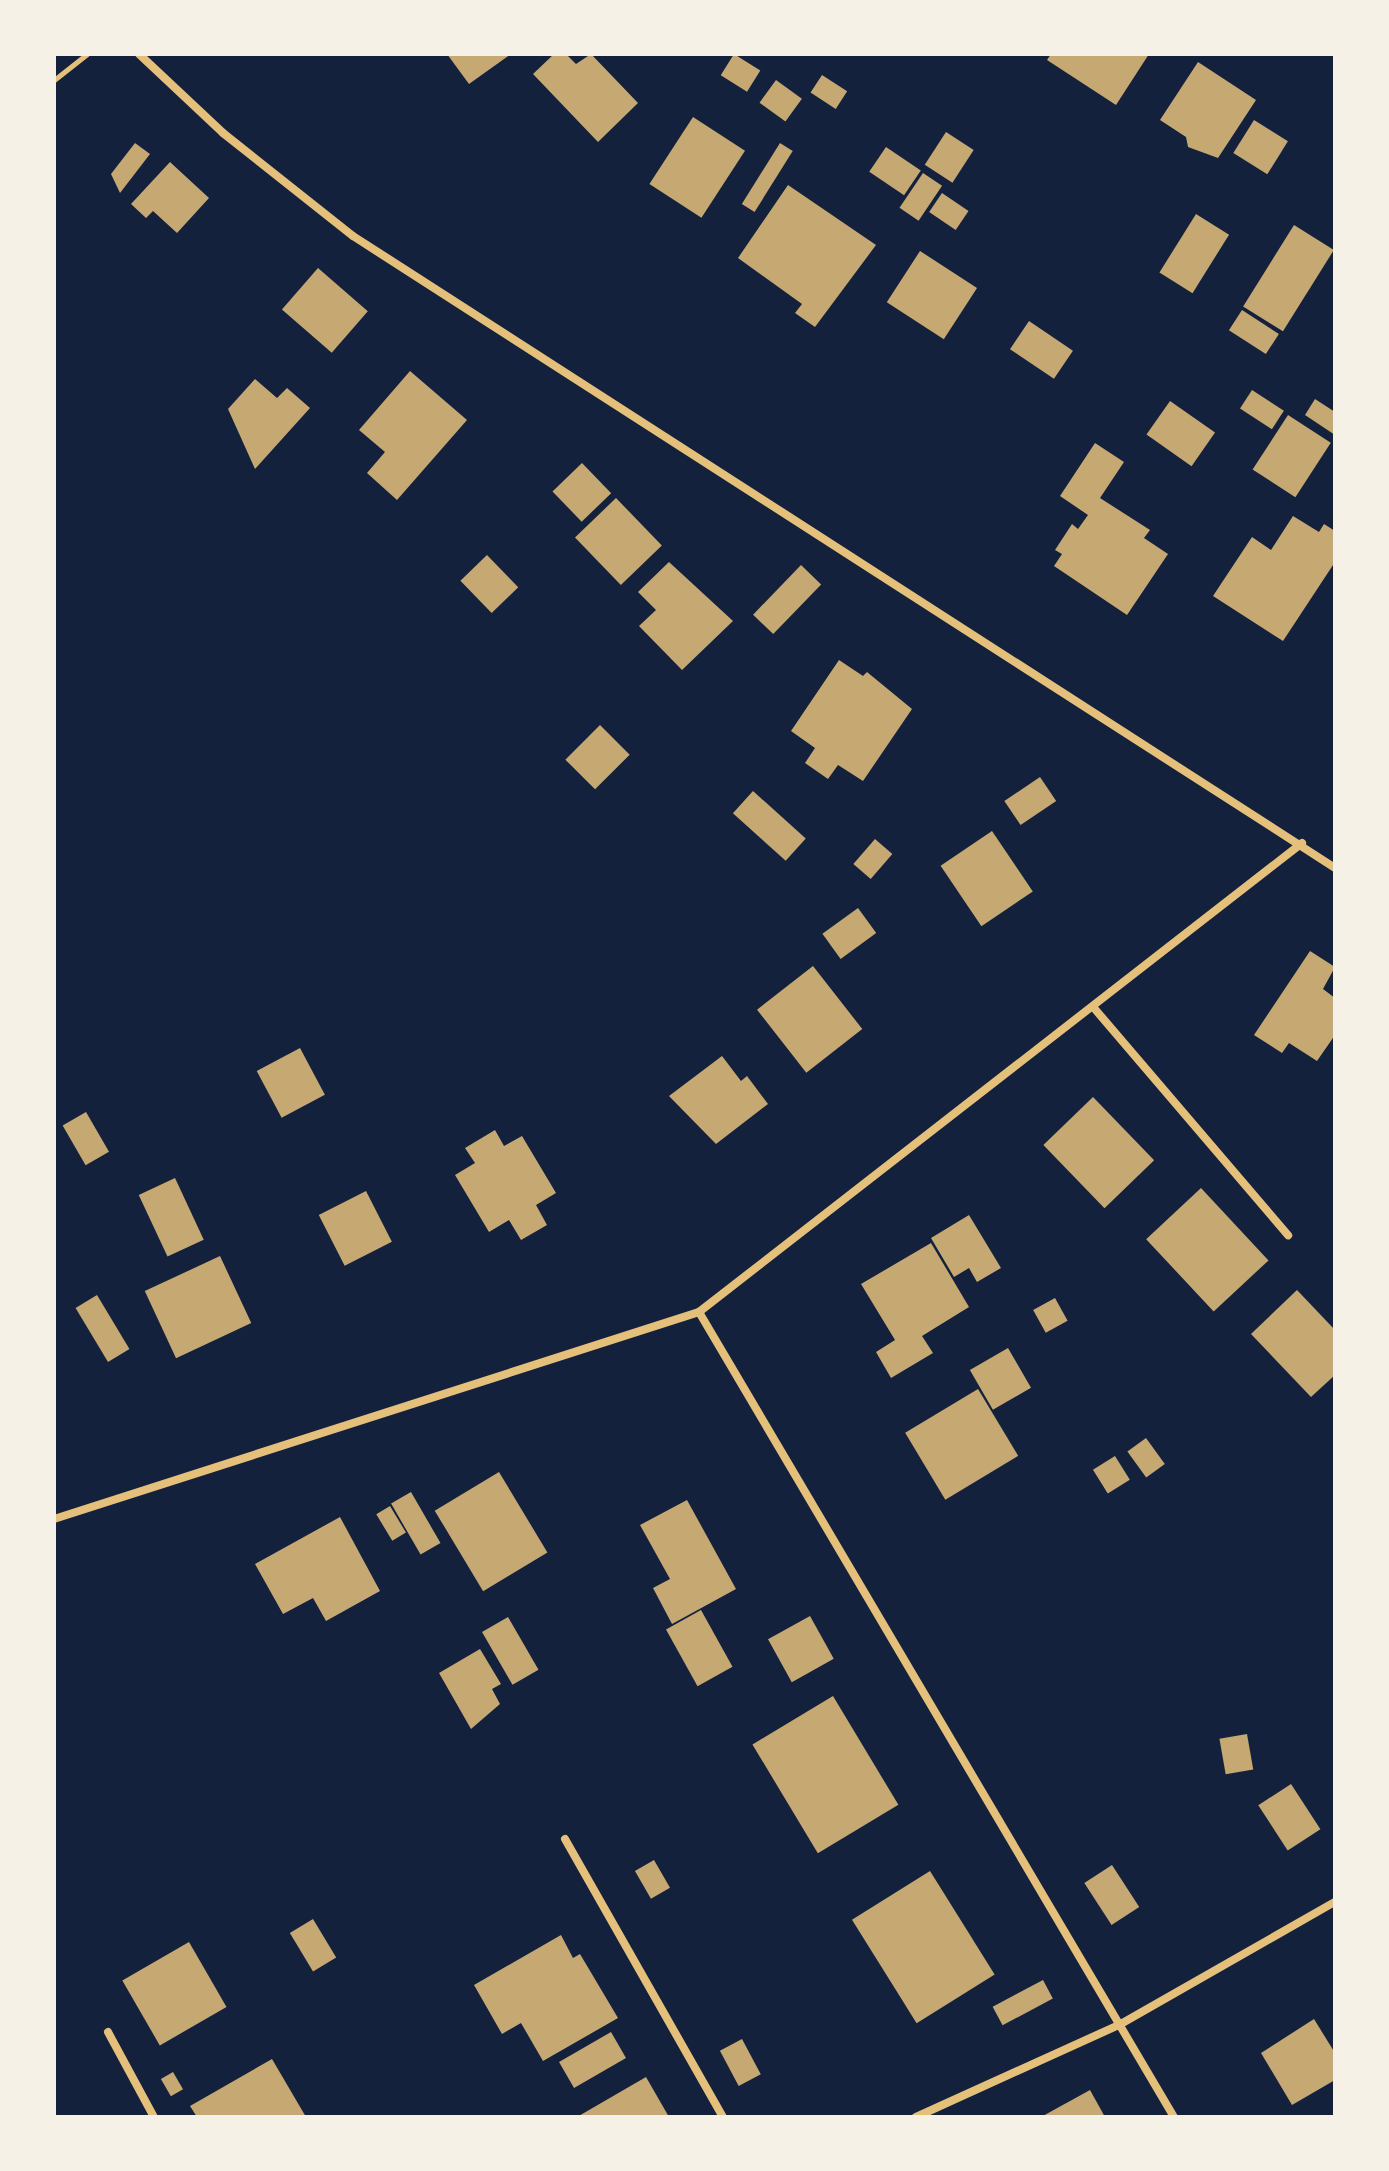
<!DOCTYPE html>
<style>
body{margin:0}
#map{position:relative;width:1389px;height:2171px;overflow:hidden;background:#14213d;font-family:Lora,serif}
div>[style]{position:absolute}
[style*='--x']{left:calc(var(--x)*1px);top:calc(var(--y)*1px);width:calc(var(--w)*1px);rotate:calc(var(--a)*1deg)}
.building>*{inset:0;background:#c6a872;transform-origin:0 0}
.path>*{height:5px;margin:-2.5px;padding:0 2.5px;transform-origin:2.5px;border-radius:2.5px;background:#e5c07b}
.minor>*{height:8px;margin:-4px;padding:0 4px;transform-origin:4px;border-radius:4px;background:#e5c07b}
span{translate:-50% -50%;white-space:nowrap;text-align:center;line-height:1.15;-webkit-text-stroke:8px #f6f1e7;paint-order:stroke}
.frame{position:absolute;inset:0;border:56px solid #f6f1e7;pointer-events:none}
</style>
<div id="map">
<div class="building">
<div style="clip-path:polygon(447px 54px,511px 54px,469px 84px)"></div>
<div style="clip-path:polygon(554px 54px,566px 54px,576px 64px,591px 54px,638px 103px,598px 142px,533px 74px)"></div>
<div style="left:734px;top:54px;width:31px;height:25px;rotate:32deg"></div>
<div style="clip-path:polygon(1051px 54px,1149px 54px,1116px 105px,1047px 60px)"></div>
<div style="clip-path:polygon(1198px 62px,1256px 100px,1218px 158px,1188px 147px,1186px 137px,1160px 120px)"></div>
<div style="left:822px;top:75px;width:30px;height:21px;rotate:33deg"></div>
<div style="left:776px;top:80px;width:32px;height:28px;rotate:36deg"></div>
<div style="left:693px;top:117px;width:62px;height:80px;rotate:33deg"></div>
<div style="left:1254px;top:120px;width:40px;height:39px;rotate:32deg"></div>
<div style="left:946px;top:132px;width:33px;height:39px;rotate:33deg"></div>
<div style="clip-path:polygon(135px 143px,150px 154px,120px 193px,111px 174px)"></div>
<div style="left:780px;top:143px;width:15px;height:72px;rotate:32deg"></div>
<div style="left:886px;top:147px;width:42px;height:30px;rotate:34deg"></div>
<div style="clip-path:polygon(170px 162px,209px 198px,177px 233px,153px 211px,146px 218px,131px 204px)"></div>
<div style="left:923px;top:173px;width:23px;height:42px;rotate:34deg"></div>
<div style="clip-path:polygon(788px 185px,876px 245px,815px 327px,795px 313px,802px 304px,738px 258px)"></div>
<div style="left:942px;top:193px;width:32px;height:23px;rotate:34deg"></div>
<div style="left:1196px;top:214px;width:39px;height:69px;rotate:32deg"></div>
<div style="left:1294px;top:225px;width:47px;height:96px;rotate:32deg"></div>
<div style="left:920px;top:251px;width:68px;height:61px;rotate:33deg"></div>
<div style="left:318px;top:268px;width:66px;height:55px;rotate:41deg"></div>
<div style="left:1242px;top:310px;width:44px;height:24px;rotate:33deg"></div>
<div style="left:1029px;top:321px;width:53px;height:34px;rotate:34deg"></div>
<div style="clip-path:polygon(410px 371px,467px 420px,397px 500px,367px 473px,385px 452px,359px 430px)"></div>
<div style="clip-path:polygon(255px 379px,277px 398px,287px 388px,310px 408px,255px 469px,228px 409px)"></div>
<div style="left:1252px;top:390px;width:38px;height:22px;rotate:33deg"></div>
<div style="clip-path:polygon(1315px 399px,1335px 412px,1335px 435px,1305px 415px)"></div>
<div style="left:1170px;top:401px;width:55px;height:41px;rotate:35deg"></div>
<div style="left:1288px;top:415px;width:51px;height:65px;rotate:33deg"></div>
<div style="clip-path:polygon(1095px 443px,1124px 462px,1100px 498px,1150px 530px,1144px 538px,1168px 554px,1127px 615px,1054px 566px,1062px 554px,1055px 550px,1072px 524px,1078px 529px,1088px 515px,1060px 496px)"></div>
<div style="left:582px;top:463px;width:42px;height:41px;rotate:46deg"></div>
<div style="left:616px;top:498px;width:66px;height:57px;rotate:46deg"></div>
<div style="clip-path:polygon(1293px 516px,1319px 532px,1324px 524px,1335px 531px,1335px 562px,1283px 641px,1213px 596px,1252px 537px,1271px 550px)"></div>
<div style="left:487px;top:555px;width:45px;height:37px;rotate:46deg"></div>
<div style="clip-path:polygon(669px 562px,733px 621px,682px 670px,639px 626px,656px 610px,638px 592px)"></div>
<div style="left:801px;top:565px;width:28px;height:69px;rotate:44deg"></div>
<div style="clip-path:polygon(839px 660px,863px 676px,867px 672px,912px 709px,863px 781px,838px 765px,828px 779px,805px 763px,815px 748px,791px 731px)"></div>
<div style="left:600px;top:725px;width:42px;height:49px;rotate:45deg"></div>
<div style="left:1040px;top:777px;width:29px;height:43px;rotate:56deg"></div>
<div style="left:753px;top:791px;width:71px;height:30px;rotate:42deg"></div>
<div style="left:992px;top:831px;width:73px;height:62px;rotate:56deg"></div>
<div style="left:875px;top:839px;width:23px;height:33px;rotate:41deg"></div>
<div style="left:858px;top:908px;width:31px;height:44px;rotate:54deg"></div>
<div style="clip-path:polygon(1310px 951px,1335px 967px,1323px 989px,1335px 998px,1335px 1035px,1317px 1061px,1289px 1043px,1282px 1053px,1254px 1035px)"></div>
<div style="left:813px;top:966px;width:80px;height:71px;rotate:52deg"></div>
<div style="left:300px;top:1048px;width:53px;height:49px;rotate:62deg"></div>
<div style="clip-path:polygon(722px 1056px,741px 1081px,747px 1076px,768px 1104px,716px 1144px,669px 1096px)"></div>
<div style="left:1093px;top:1097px;width:88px;height:69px;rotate:46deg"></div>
<div style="left:86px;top:1112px;width:46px;height:27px;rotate:60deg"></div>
<div style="clip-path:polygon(495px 1130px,504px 1146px,522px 1136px,556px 1193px,536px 1205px,547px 1225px,521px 1240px,509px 1220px,489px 1232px,455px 1175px,475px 1163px,465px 1148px)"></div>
<div style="left:175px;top:1178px;width:68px;height:40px;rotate:65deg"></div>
<div style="left:1201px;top:1188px;width:99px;height:75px;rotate:47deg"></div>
<div style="left:366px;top:1191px;width:57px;height:53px;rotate:63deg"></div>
<div style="clip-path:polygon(969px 1215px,1001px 1268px,977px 1282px,969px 1268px,954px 1277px,931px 1238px)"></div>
<div style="clip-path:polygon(931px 1243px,969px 1307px,922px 1336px,933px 1353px,891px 1378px,876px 1352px,895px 1340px,861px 1284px)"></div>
<div style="left:220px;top:1256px;width:74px;height:83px;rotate:65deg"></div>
<div style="clip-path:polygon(1297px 1290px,1335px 1330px,1335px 1375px,1311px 1397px,1251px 1334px)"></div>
<div style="left:97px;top:1295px;width:63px;height:25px;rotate:59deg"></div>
<div style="left:1055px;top:1298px;width:26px;height:25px;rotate:61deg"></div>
<div style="left:1008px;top:1348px;width:46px;height:44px;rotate:60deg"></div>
<div style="left:978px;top:1389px;width:78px;height:85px;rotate:59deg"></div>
<div style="left:1146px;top:1438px;width:32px;height:23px;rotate:54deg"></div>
<div style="left:1115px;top:1456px;width:28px;height:26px;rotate:58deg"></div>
<div style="left:499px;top:1472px;width:94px;height:75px;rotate:59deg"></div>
<div style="left:411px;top:1492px;width:59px;height:23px;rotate:60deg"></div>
<div style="clip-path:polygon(687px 1500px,736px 1589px,672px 1624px,653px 1588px,670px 1579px,640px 1525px)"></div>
<div style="left:390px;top:1506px;width:31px;height:16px;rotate:59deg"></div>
<div style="clip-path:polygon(340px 1517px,380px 1591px,326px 1621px,313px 1598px,283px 1614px,255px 1564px)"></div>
<div style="left:701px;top:1610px;width:65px;height:40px;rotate:61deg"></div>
<div style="left:810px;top:1616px;width:49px;height:48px;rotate:61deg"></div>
<div style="left:508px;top:1617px;width:61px;height:30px;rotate:60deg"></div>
<div style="clip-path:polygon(480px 1649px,501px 1684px,492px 1689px,500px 1704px,471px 1729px,439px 1673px)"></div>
<div style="left:833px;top:1696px;width:127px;height:94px;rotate:59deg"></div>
<div style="left:1247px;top:1734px;width:36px;height:28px;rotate:80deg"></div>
<div style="left:1291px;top:1784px;width:54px;height:39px;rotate:57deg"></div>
<div style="left:654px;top:1860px;width:32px;height:22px;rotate:60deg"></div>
<div style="left:1112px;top:1865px;width:50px;height:33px;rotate:57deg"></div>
<div style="left:930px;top:1871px;width:122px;height:92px;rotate:58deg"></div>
<div style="left:313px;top:1919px;width:45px;height:27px;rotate:59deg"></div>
<div style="clip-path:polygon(561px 1935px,573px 1958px,580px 1954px,618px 2018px,543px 2061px,521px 2023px,502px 2034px,474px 1985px)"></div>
<div style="left:189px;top:1942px;width:75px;height:77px;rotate:60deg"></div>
<div style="left:1043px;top:1980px;width:21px;height:57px;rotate:62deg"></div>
<div style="clip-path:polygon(1314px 2019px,1335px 2053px,1335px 2080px,1292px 2105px,1261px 2053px)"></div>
<div style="left:611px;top:2032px;width:30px;height:60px;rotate:60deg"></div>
<div style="left:742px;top:2039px;width:40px;height:25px;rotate:62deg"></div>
<div style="clip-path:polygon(272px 2059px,306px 2117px,197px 2117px,190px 2106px)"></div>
<div style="left:173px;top:2072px;width:20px;height:14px;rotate:60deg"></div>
<div style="clip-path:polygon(646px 2077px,669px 2117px,577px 2117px)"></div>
<div style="clip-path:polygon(1090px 2090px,1105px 2117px,1041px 2117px)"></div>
</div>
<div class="path">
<div style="--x:54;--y:80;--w:42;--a:-38.2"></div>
</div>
<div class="minor">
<div style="--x:139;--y:54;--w:115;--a:43.2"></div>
<div style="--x:223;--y:133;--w:166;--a:38.4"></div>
<div style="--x:353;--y:236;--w:1168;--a:32.76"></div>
<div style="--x:1094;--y:1008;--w:299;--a:49.5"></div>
<div style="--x:699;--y:1312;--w:935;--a:59.46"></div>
<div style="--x:54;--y:1519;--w:677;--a:-17.79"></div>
<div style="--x:699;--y:1312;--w:764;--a:-37.87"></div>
<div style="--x:565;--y:1839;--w:320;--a:60.4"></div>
<div style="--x:108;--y:2032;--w:97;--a:61.6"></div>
<div style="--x:916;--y:2117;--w:223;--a:-24.4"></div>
<div style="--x:1119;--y:2025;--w:249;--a:-29.7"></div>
</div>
<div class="frame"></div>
</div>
